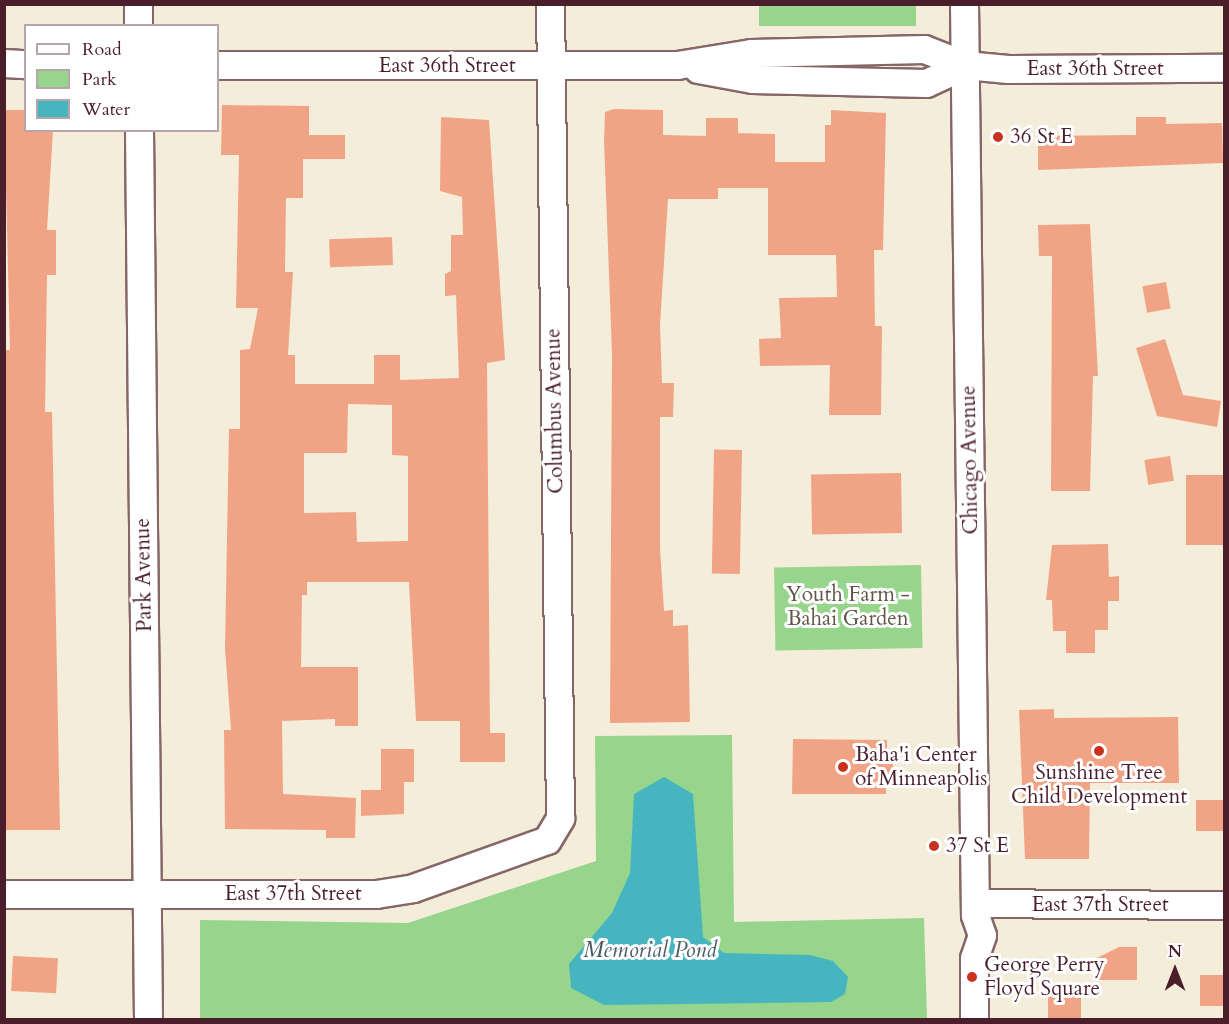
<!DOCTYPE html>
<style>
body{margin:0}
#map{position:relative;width:1229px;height:1024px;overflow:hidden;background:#f4edd9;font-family:Cardo,serif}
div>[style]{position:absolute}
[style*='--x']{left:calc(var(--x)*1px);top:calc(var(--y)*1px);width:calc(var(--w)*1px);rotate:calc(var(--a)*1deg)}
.green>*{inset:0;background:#96d58b;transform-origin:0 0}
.water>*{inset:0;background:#46b5bf}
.building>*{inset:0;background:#f1a485;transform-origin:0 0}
.roads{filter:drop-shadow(2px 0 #866768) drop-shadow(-2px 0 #866768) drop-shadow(0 2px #866768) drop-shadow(0 -2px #866768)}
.minor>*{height:27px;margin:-13.5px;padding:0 13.5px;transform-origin:13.5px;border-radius:13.5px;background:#fff}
.dots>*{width:16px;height:16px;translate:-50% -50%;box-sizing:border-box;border:3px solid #fff;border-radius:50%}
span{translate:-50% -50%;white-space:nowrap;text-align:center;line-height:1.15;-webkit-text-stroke:6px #fff;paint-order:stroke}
.street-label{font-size:21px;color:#4a1f2b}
.poi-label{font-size:21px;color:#4a1f2b}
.left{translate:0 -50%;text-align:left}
.park-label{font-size:21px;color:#615648}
.water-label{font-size:22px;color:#485b66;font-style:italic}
.frame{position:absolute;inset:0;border:6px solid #4a1f2b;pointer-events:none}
.legend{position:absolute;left:24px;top:24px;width:195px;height:108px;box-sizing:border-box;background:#fff;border:2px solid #b7a5aa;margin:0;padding:8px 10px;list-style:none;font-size:18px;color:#4a1f2b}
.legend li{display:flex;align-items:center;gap:12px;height:30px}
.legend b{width:30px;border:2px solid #b7a5aa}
.north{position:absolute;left:1145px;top:940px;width:60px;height:60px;-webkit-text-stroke:4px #fff;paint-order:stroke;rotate:0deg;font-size:16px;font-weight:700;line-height:24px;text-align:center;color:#4a1f2b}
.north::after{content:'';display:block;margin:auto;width:21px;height:27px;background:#4a1f2b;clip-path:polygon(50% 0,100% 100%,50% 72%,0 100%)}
</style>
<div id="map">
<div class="green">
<div style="left:759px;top:5px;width:157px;height:21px"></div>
<div style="left:921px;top:565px;width:83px;height:147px;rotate:89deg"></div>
<div style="clip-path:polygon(732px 735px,734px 922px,924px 918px,927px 1019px,200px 1019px,200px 920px,408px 923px,596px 861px,595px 736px)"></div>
</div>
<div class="water">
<div style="clip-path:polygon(664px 777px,693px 794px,703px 937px,724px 953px,810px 955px,833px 961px,848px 977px,845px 994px,831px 1002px,604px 1005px,571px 988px,569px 964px,612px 913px,630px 873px,634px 794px)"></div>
</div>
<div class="building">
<div style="clip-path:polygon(evenodd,222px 105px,309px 106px,309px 135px,345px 135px,345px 159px,303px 159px,303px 198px,286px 198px,285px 272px,293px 272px,288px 355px,295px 355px,295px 384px,374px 384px,374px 355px,400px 355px,400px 380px,459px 378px,456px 295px,445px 296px,445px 274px,451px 271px,451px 235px,463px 235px,462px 197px,440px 191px,441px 117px,489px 120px,505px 360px,487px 363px,490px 733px,505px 733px,505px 762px,460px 762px,460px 721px,416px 721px,409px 582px,307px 582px,307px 595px,302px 595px,301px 667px,358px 667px,358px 726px,335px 726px,335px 719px,282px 721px,283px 794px,356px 798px,355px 838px,326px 838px,326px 830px,225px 829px,224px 730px,231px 730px,225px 648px,229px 429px,240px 429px,240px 350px,250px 349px,258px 308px,236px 308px,239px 155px,221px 155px,222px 105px,348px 404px,392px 405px,392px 455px,408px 456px,408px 541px,357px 542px,356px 512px,304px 513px,304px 453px,347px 453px,348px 404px)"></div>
<div style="clip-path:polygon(614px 109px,663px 110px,663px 135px,706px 136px,706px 118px,738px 118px,738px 133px,775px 134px,775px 162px,825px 162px,825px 125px,831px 125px,831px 110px,886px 113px,883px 250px,874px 250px,875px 326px,882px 326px,881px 415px,829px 415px,830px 365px,760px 366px,759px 339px,781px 338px,779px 298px,837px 297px,836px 255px,768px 255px,768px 188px,718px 188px,718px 199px,668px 199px,660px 325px,662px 383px,674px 383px,673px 417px,660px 417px,660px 548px,664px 611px,673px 610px,673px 626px,688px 625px,690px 722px,610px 723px,612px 354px,604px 141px,605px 112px)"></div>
<div style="clip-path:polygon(4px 110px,26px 110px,26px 130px,53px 130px,47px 230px,56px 230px,56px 275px,47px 275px,45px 412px,52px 412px,60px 830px,6px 830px,4px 820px,4px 350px,10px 350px)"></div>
<div style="clip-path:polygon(1136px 117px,1166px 117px,1166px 124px,1222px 123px,1223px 163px,1038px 170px,1038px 136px,1136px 135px)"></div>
<div style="clip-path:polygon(1090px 224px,1098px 376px,1093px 376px,1090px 491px,1051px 491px,1052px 256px,1039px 256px,1038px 225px)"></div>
<div style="left:392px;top:237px;width:28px;height:63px;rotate:88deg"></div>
<div style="left:1166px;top:282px;width:27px;height:24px;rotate:80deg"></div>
<div style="clip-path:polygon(1165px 339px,1183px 395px,1221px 401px,1217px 427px,1157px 416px,1136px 348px)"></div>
<div style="left:742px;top:450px;width:124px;height:28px;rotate:91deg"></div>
<div style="left:1170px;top:456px;width:25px;height:26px;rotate:81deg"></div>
<div style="left:901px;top:473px;width:60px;height:90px;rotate:89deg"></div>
<div style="left:1186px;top:475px;width:38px;height:70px"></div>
<div style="clip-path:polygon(1108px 544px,1109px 577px,1119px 576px,1119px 601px,1108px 601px,1108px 630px,1095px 630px,1095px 653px,1066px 653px,1066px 631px,1053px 631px,1052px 600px,1046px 600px,1052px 545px)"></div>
<div style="clip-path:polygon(1054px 709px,1054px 718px,1178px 717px,1179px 783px,1090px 783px,1089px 859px,1025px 859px,1019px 710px)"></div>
<div style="clip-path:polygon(793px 739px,887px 740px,887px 750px,893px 750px,893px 784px,886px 784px,886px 794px,792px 794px)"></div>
<div style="clip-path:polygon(381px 749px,414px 749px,414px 782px,404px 782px,404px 814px,361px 816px,361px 790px,381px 790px)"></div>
<div style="left:1224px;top:800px;width:31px;height:28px;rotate:90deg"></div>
<div style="clip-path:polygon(1119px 947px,1137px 947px,1137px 980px,1097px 980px,1097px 958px)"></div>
<div style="left:13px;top:956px;width:45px;height:35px;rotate:3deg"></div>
<div style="left:1224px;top:975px;width:31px;height:24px;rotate:90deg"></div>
<div style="left:1048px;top:984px;width:33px;height:35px"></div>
</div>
<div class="roads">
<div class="minor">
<div style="--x:138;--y:4;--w:22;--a:90"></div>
<div style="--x:964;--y:4;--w:911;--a:89.31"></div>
<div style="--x:975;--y:915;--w:21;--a:71"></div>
<div style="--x:982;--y:935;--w:24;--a:109"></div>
<div style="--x:974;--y:958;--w:62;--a:90"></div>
<div style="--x:4;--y:63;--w:22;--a:3"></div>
<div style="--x:218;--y:65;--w:459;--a:0"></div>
<div style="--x:677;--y:65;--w:75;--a:-9.2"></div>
<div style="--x:751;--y:53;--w:173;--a:-1.3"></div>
<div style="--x:924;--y:49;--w:44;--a:21.3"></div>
<div style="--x:965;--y:65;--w:43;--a:5.3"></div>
<div style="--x:1008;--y:69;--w:216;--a:-0.3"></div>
<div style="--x:698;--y:69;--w:55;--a:10.5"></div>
<div style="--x:752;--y:79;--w:174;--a:1.3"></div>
<div style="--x:926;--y:83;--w:43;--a:-24.8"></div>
<div style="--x:139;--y:130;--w:890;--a:89.42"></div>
<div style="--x:4;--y:894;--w:372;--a:0"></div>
<div style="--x:376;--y:894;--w:37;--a:-9"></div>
<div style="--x:413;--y:888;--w:142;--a:-19.7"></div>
<div style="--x:547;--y:840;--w:26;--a:-59"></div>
<div style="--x:560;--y:818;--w:814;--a:-90.7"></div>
<div style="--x:975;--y:903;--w:249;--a:0.5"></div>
</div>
</div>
<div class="dots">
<div style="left:998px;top:137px;background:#c8321e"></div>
<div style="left:1099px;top:751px;background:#c8321e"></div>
<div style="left:843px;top:767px;background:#c8321e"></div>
<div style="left:934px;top:846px;background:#c8321e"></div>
<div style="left:972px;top:977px;background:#c8321e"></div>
</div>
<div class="street-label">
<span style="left:447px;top:66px">East 36th Street</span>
<span style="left:1095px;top:69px">East 36th Street</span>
<span style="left:555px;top:411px;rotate:-91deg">Columbus Avenue</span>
<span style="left:970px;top:460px;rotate:-91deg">Chicago Avenue</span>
<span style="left:144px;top:575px;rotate:-91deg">Park Avenue</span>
<span style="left:293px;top:894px">East 37th Street</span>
<span style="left:1100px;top:905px">East 37th Street</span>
</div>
<div class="poi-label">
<span class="left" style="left:1010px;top:137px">36 St E</span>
<span class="left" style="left:855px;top:767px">Baha'i Center<br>of Minneapolis</span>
<span style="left:1099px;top:785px">Sunshine Tree<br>Child Development</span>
<span class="left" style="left:946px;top:846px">37 St E</span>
<span class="left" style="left:984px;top:977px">George Perry<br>Floyd Square</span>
</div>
<div class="park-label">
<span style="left:848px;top:607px">Youth Farm -<br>Bahai Garden</span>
</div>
<div class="water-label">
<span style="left:650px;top:951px">Memorial Pond</span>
</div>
<div class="frame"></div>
<ul class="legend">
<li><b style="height:8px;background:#fff"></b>Road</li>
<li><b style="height:16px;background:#96d58b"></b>Park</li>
<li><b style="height:16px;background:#46b5bf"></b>Water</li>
</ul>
<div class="north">N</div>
</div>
